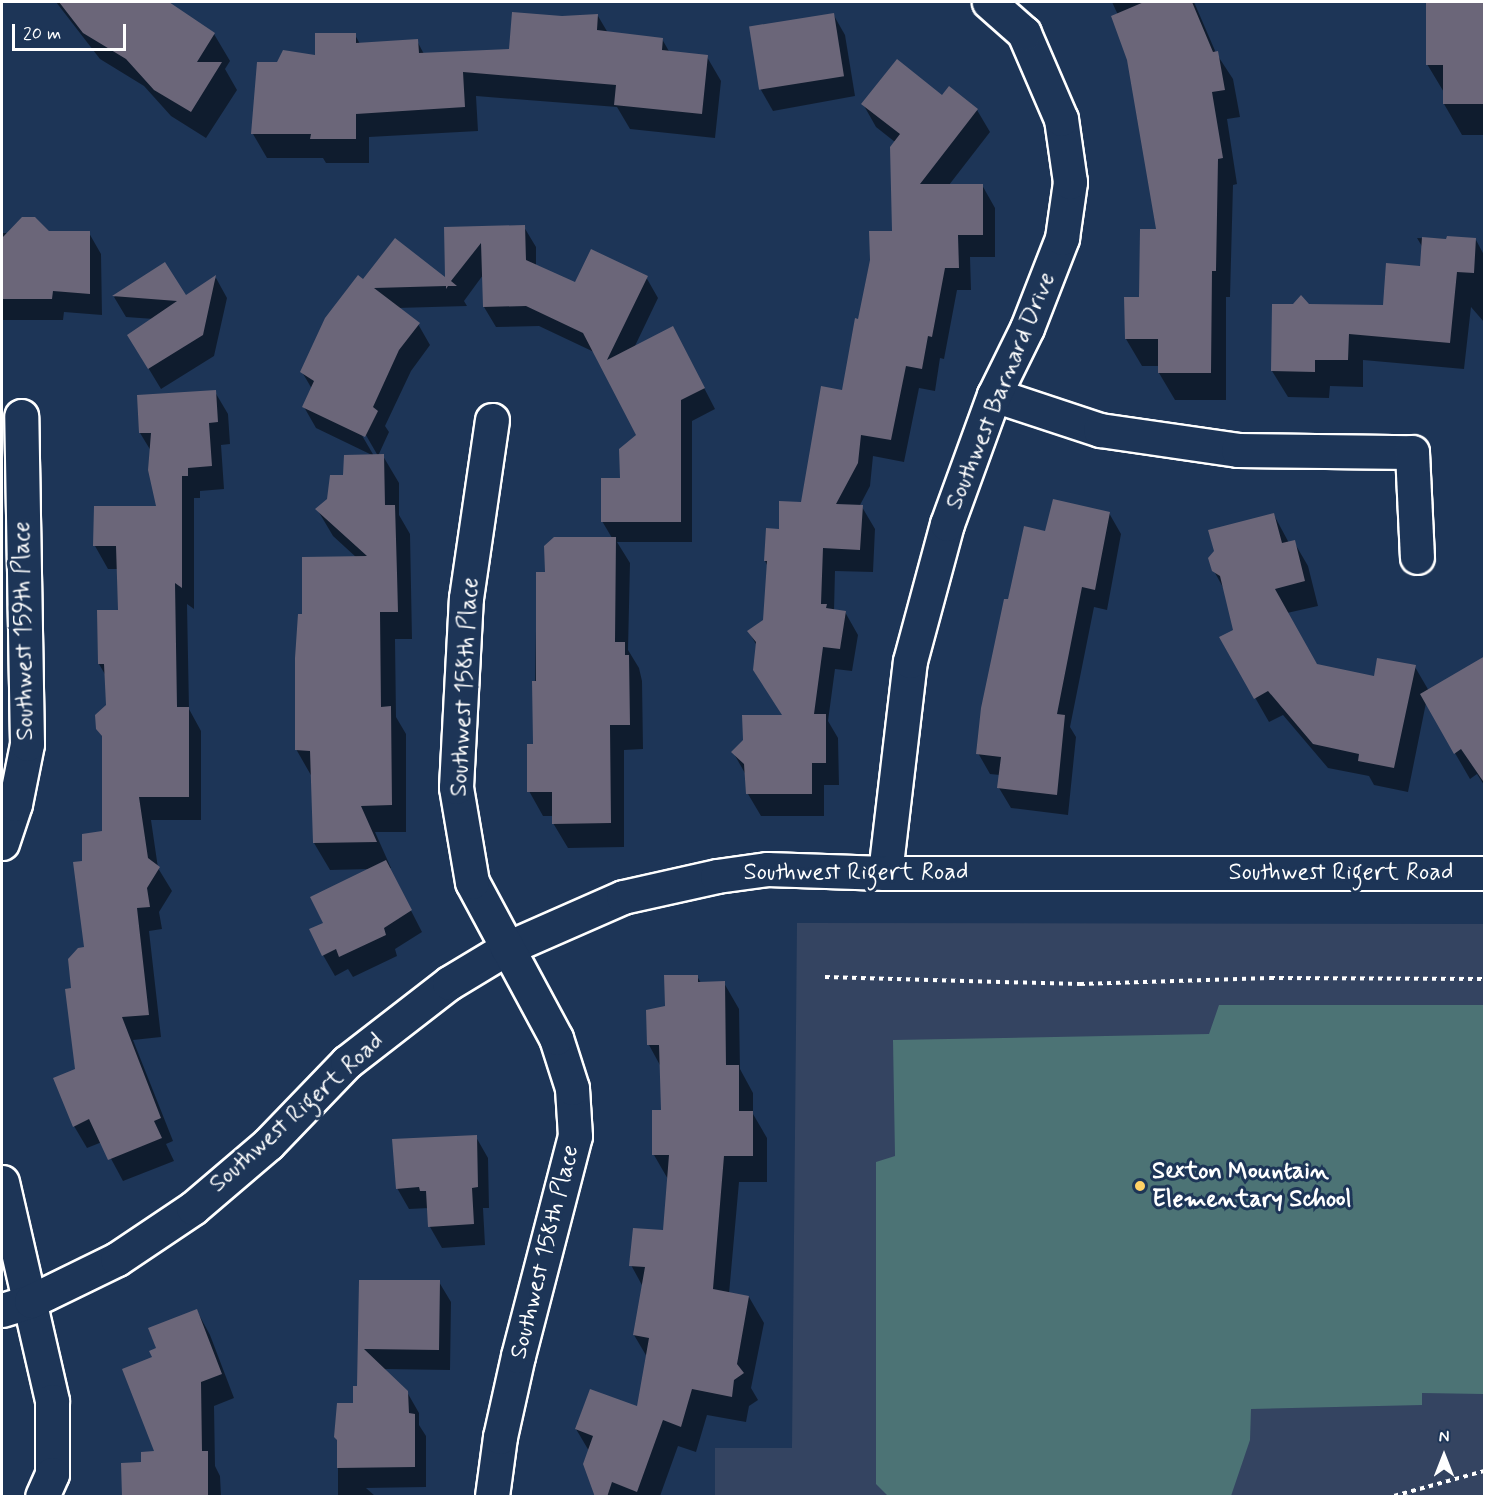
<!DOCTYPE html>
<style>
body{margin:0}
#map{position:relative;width:1486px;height:1498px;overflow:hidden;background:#1d3557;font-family:Mynerve,sans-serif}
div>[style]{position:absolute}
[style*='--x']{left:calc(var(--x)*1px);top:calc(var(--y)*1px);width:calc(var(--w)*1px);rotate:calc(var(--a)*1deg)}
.built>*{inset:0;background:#344461}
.green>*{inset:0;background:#4c7375}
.shadow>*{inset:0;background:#0007}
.building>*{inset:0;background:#6b6679;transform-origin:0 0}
.path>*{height:4px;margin-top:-2px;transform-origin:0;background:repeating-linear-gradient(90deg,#fff 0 4.5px,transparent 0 9px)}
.roads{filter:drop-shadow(2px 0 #fff) drop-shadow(-2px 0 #fff) drop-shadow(0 2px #fff) drop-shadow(0 -2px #fff)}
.street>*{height:33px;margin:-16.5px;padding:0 16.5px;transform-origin:16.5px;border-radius:16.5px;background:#1d3557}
.dots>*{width:16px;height:16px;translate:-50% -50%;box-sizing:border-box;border:3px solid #1d3557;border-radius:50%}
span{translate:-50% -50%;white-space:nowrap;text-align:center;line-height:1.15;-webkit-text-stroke:6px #1d3557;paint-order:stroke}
.street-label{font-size:24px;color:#fff}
.poi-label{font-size:24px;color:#fff;font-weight:700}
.left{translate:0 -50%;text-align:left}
.frame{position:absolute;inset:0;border:3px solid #fff;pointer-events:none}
.north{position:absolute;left:1414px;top:1426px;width:60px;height:60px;-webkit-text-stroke:4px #1d3557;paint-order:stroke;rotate:0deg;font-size:16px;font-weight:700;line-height:24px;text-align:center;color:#fff}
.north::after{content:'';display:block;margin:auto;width:21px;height:27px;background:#fff;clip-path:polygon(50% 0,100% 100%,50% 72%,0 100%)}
.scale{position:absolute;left:12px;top:24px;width:114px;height:27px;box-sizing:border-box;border:3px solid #fff;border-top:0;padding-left:8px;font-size:18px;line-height:21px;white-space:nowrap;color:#fff;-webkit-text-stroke:4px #1d3557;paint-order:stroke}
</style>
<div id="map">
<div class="built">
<div style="clip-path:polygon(797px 923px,1484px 924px,1484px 1496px,715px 1496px,715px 1448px,792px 1448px)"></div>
</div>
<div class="green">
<div style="clip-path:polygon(1219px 1005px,1484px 1005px,1484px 1394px,1422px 1393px,1422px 1405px,1251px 1409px,1250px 1440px,1231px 1496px,888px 1496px,876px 1484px,876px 1162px,895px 1156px,893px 1040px,1209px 1034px)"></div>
</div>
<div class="shadow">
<div style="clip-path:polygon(56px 2px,165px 2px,214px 34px,230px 61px,225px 69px,237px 90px,206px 138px,171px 116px,144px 86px,100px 59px)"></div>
<div style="clip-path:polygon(1112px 2px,1194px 2px,1216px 53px,1233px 79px,1240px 117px,1227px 119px,1237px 184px,1233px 185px,1230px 297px,1226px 297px,1226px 400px,1175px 400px,1159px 373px,1159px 366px,1142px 366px,1126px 339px,1141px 298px,1157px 230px,1139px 113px,1118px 15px)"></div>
<div style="clip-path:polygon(1427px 2px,1484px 2px,1484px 135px,1462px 135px,1444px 104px,1445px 94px,1427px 64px)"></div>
<div style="clip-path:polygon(833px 14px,845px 35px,855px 96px,773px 111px,761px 90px,751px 30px)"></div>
<div style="clip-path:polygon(598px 16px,608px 33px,662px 39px,670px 53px,707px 57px,721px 81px,715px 138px,630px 129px,617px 107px,476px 96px,478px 131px,369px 137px,369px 163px,326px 163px,323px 158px,267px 158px,253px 134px,278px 63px,317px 57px,355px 35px,360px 44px,417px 41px,424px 54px,511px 50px,562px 17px)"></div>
<div style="clip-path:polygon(942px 97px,977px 110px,990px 132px,949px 185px,982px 185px,995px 208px,995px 257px,970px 257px,971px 290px,957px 290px,944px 359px,940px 358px,935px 391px,919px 388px,904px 462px,873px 456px,870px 486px,859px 507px,862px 507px,875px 529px,873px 572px,835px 571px,834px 611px,845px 612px,858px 635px,852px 671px,835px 669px,828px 721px,838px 738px,839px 785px,824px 785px,824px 816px,761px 816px,748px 794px,746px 775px,733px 752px,783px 716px,757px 646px,749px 632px,764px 621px,768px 567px,765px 561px,780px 530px,802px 503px,843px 392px,859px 321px,894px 233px,895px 142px,876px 127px,863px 104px)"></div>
<div style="clip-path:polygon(524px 227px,536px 247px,536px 266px,575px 284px,646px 277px,658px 298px,634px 348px,673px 328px,715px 409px,692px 421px,692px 542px,617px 542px,630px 563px,628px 650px,639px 668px,642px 681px,643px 749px,624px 750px,624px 847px,568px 848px,553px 823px,553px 816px,543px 816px,529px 791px,534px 745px,537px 573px,546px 573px,612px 538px,602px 521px,622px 479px,637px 435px,594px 352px,539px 326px,496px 327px,484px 307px,483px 275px,464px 301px,467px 306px,397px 308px,418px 324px,430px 345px,411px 371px,385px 426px,389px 432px,378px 456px,363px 430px,360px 432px,374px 456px,316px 428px,304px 407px,312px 389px,302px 372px,363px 281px,447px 280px,446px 228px)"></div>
<div style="clip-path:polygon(2px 233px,89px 233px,101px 254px,102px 315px,64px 312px,63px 320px,2px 320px)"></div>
<div style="clip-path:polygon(1417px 238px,1476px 240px,1484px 255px,1484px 322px,1471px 307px,1464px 369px,1363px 360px,1363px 387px,1330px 386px,1329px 398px,1288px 397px,1272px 371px,1309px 305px,1384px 306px,1421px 268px,1423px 248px)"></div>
<div style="clip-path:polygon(165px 265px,186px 297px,216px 278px,227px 298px,214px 356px,161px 389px,141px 356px,154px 319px,126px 317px,114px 297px)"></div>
<div style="clip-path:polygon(215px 392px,228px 414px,230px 444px,221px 445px,224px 489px,200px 491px,200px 498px,194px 498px,194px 609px,187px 604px,189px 709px,201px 731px,201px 820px,151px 820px,158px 868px,172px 891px,159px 912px,162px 929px,149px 931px,161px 1037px,133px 1040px,173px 1141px,166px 1144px,174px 1161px,123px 1181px,102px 1142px,87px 1148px,74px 1126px,76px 1070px,72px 989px,86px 949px,84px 862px,104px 832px,104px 739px,97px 728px,107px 706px,106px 676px,99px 664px,119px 611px,118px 569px,108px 569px,95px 546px,95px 508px,158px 508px,151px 451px,140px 433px)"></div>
<div style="clip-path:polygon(383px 456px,399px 483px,399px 515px,410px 534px,412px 639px,395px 639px,396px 717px,406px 734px,406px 832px,375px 832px,391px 868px,389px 868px,422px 932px,395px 949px,397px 956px,353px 977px,348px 969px,335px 976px,323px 955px,325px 923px,371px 869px,330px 870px,314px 843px,312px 777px,296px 749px,303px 616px,357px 558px,333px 536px,317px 509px,328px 500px,345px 477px)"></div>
<div style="clip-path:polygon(1109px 513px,1121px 534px,1107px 610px,1094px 607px,1070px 727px,1076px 737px,1068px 815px,1011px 808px,999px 788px,1000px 775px,990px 774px,978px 753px,1009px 601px,1047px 532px)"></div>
<div style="clip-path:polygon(1274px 515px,1289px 543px,1294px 542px,1308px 566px,1318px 606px,1287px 613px,1316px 665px,1375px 678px,1415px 667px,1429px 691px,1484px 658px,1484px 785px,1477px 774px,1470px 779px,1426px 703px,1408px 792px,1374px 785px,1369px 776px,1328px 768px,1283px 715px,1269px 722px,1221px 638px,1235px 631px,1225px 591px,1214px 571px)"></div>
<div style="clip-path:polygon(697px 976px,701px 983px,724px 983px,739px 1009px,740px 1069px,753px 1093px,753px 1114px,767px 1138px,767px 1182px,739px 1182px,729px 1294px,749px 1297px,764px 1323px,751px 1388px,758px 1400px,749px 1406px,746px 1422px,707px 1415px,696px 1452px,678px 1446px,660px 1496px,597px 1496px,589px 1451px,576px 1429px,638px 1408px,647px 1357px,634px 1335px,643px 1287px,631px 1265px,664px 1231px,669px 1181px,654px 1155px,663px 1112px,661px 1067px,649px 1045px,667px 1008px)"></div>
<div style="clip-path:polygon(476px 1137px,488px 1158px,489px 1208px,483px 1208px,485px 1245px,442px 1248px,430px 1227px,429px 1208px,409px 1209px,397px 1188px)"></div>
<div style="clip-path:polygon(360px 1281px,439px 1282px,451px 1302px,450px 1370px,383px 1369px,407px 1392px,419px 1413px,419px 1425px,426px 1436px,426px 1487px,366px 1488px,375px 1496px,338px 1496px,338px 1442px,355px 1404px,359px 1387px)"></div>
<div style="clip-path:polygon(197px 1311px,210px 1335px,234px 1398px,214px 1406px,215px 1466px,220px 1476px,221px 1496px,123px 1496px,143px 1463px,156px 1452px,154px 1358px,158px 1349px)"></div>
</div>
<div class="building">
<div style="clip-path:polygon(59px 2px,169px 2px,215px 33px,197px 62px,222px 62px,191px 112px,154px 90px,126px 59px,83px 33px)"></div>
<div style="clip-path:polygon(1144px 2px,1192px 2px,1213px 52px,1218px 51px,1225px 90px,1212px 92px,1223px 158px,1218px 159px,1216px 271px,1212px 271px,1211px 373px,1158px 373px,1158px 339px,1125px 339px,1124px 297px,1139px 297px,1140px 229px,1156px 229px,1127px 60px,1111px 16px)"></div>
<div style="clip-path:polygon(1426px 2px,1485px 2px,1485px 104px,1443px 104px,1443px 65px,1426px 65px)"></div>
<div style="clip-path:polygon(512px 12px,562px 16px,598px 14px,597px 30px,663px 38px,662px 50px,708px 55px,702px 114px,614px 105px,616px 85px,463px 72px,465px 107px,356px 114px,356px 139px,310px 139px,311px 134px,251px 134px,257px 62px,277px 62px,283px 50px,315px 55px,315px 33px,356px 33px,356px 43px,418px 39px,419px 53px,509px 49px)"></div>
<div style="left:834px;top:13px;width:64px;height:86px;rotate:81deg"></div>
<div style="clip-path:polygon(897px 59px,942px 95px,949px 86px,978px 109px,920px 184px,983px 184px,983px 235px,958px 235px,959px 268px,945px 268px,932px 337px,928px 336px,922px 369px,906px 366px,891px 440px,861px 435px,858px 463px,836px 504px,863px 505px,860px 550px,823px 548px,821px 604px,827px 604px,826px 608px,846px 611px,840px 649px,823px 647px,814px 714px,826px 714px,826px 763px,812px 763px,812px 794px,746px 794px,744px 764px,731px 752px,743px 740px,742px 715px,782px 715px,753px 670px,756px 642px,747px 631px,763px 620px,767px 561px,764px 561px,766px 528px,779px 529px,779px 501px,801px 502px,821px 386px,842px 390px,855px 318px,858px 319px,870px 260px,869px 231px,892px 231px,890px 147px,900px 134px,861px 104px)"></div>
<div style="clip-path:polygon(22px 217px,35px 217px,49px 231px,90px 231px,90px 294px,53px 291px,52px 299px,2px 299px,2px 238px)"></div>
<div style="clip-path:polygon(525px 225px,526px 260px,575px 282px,591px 249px,648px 276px,607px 360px,673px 326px,705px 388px,681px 400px,681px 522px,601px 522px,601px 478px,620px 478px,619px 449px,636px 435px,583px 333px,526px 306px,483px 307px,481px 243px,451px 281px,457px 286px,448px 286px,446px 289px,446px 286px,374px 288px,420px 323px,399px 350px,373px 407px,378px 411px,365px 437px,302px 407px,314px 381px,300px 372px,325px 318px,358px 275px,363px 279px,395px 238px,445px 277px,444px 227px)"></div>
<div style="clip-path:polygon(1447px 236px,1476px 238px,1474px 273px,1457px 272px,1450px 343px,1349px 334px,1348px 360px,1315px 360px,1315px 372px,1271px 371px,1272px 304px,1293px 304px,1301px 295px,1309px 304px,1383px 305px,1386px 263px,1420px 266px,1422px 237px,1446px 239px)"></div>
<div style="clip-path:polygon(165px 262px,186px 295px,216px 275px,203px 335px,148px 369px,127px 335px,177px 301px,112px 296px)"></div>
<div style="clip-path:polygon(216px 390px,218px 422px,209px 423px,212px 466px,188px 468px,188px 476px,182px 476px,182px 588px,175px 583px,177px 707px,189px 707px,189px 797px,139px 797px,148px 858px,160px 867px,147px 888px,150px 907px,137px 908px,149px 1015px,122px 1017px,161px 1118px,154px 1121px,162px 1138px,108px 1160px,89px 1119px,73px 1127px,53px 1078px,75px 1069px,65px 989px,71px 988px,68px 959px,78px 948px,84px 947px,73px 862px,82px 861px,82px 834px,102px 831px,102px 736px,96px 729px,95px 715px,106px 705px,104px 664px,98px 664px,97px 610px,118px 610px,116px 546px,93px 546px,94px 506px,156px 506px,148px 470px,151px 433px,139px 433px,137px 395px)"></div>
<div style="clip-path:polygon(384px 454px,385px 505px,395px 505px,397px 573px,398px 612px,380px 612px,381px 707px,391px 706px,392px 805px,361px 806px,377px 842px,313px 843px,310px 751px,295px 750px,295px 658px,298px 614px,302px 614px,302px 557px,367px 556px,315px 509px,327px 499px,330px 475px,343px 475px,344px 455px)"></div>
<div style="clip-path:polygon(1053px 499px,1110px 512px,1095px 590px,1082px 587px,1057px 714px,1065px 715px,1057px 795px,997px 788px,1001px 757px,976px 754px,981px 708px,1004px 599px,1008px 599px,1024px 526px,1045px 531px)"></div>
<div style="clip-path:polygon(1274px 513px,1282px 543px,1295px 540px,1305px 581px,1275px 589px,1317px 664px,1374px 676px,1377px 658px,1416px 665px,1394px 768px,1358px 761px,1359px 754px,1313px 744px,1268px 691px,1254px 699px,1219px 637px,1233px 630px,1220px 576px,1212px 571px,1208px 558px,1214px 551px,1208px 530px)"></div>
<div style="clip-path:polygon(554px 537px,616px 537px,615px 642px,625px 642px,625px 655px,629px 655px,630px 725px,610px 725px,611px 823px,552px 824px,552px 792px,527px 792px,527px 744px,533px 744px,532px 681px,536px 681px,536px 572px,545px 572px,544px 546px)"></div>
<div style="clip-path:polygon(1485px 656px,1485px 784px,1461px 749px,1454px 754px,1420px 694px)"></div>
<div style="clip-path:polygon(386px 860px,412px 910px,384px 928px,386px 935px,339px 957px,336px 949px,322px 956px,309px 929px,323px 923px,310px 897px)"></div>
<div style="clip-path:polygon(664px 975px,698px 975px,698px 982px,725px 981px,726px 1065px,739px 1065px,739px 1111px,753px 1111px,753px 1156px,724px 1156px,713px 1289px,749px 1296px,737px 1364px,744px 1373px,734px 1380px,732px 1397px,692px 1389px,681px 1427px,663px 1420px,637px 1492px,612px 1482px,607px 1497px,595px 1497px,583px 1464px,593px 1436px,575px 1429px,590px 1389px,637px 1406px,649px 1338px,633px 1335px,645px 1267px,629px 1266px,633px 1228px,663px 1230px,669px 1155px,652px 1155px,652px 1110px,661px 1110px,659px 1045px,647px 1045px,646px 1010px,665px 1006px)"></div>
<div style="clip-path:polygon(477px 1135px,478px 1187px,472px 1188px,474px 1224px,428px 1227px,426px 1191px,420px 1191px,419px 1187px,396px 1189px,392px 1139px)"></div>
<div style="clip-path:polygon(359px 1280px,440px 1280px,439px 1350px,364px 1349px,408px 1391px,409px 1413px,415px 1414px,415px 1467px,337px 1468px,337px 1440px,334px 1437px,337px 1403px,353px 1403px,353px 1386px,357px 1386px)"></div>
<div style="clip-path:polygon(197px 1309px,222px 1374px,201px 1382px,202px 1451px,208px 1451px,208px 1497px,122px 1497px,121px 1463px,141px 1462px,141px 1452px,154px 1451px,122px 1369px,152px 1357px,149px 1351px,156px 1348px,148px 1328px)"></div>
</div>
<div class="path">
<div style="--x:825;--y:977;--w:255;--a:1.6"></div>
<div style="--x:1080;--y:984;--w:190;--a:-1.8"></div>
<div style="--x:1270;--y:978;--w:214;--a:0.3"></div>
<div style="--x:1394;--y:1496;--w:93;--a:-15.5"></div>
</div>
<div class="roads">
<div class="street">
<div style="--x:994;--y:395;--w:112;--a:18.3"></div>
<div style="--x:1100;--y:430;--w:139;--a:8.2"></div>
<div style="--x:1238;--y:450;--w:174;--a:0.7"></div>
<div style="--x:1412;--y:452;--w:105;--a:87.3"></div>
<div style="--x:2;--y:843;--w:41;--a:-71.6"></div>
<div style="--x:15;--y:804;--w:61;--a:-78.7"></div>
<div style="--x:27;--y:744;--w:328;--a:-91"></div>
<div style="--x:885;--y:873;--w:213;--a:-83.3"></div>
<div style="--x:910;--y:661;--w:142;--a:-74.9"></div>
<div style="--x:947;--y:524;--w:137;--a:-70"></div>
<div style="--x:994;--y:395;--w:75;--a:-63.8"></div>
<div style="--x:1027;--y:328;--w:97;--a:-68.7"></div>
<div style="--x:1062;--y:238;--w:57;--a:-81.9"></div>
<div style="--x:1070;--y:182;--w:64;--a:-98.1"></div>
<div style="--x:1061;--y:119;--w:94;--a:-113.3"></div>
<div style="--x:1024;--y:33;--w:47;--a:-138.5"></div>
<div style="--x:2;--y:1182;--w:225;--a:77.1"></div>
<div style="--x:52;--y:1401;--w:73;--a:90"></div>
<div style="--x:52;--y:1474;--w:24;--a:114"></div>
<div style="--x:2;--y:1310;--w:30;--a:-17"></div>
<div style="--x:31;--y:1301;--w:96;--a:-26"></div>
<div style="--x:117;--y:1259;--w:92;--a:-33.9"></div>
<div style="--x:193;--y:1208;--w:99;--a:-40.5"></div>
<div style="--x:268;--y:1144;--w:114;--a:-46.1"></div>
<div style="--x:347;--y:1062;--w:129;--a:-37.8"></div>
<div style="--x:449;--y:983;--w:68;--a:-31.1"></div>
<div style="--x:507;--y:948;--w:127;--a:-23.7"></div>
<div style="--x:623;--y:897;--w:96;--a:-12.6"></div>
<div style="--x:717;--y:876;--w:50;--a:-8"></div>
<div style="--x:767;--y:869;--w:118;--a:1.9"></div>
<div style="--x:885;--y:873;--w:599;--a:0"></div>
<div style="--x:492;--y:1496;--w:60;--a:-82.3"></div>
<div style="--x:500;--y:1437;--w:83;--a:-77.5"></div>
<div style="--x:518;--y:1356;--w:227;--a:-75.5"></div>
<div style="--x:575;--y:1136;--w:48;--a:-93.6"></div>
<div style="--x:572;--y:1088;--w:52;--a:-107.7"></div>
<div style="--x:556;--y:1038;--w:177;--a:-118.3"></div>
<div style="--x:472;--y:882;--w:96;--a:-99.6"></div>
<div style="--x:456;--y:787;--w:189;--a:-87"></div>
<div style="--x:466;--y:598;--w:180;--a:-81.7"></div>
</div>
</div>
<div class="dots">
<div style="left:1140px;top:1186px;background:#ffd166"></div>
</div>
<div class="street-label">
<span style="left:1001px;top:391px;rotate:-68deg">Southwest Barnard Drive</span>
<span style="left:24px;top:631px;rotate:-91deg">Southwest 159th Place</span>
<span style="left:465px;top:687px;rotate:-87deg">Southwest 158th Place</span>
<span style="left:856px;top:873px">Southwest Rigert Road</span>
<span style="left:1341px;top:873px">Southwest Rigert Road</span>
<span style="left:297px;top:1113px;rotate:-42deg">Southwest Rigert Road</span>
<span style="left:545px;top:1252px;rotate:-76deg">Southwest 158th Place</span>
</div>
<div class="poi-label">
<span class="left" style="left:1152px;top:1186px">Sexton Mountain<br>Elementary School</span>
</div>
<div class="frame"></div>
<div class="north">N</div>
<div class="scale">20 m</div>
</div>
